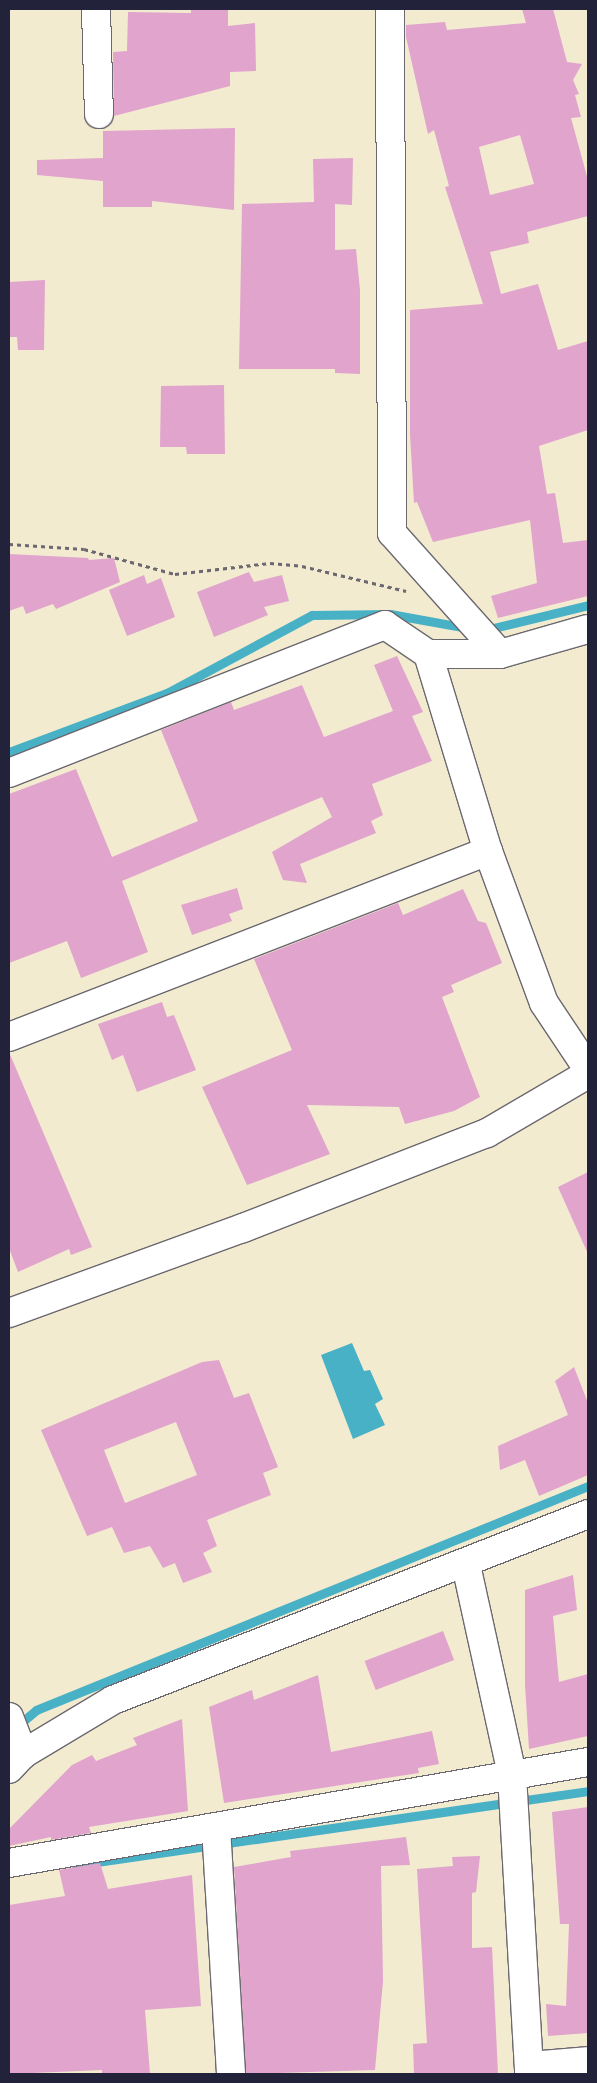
<!DOCTYPE html>
<style>
body{margin:0}
#map{position:relative;width:597px;height:2083px;overflow:hidden;background:#f2ebd0;font-family:"Sorts Mill Goudy",serif}
div>[style]{position:absolute}
[style*='--x']{left:calc(var(--x)*1px);top:calc(var(--y)*1px);width:calc(var(--w)*1px);rotate:calc(var(--a)*1deg)}
.water>*{inset:0;background:#48b1c6}
.stream>*{height:9px;margin:-4.5px;padding:0 4.5px;transform-origin:4.5px;border-radius:4.5px;background:#48b1c6}
.building>*{inset:0;background:#e1a4cc;transform-origin:0 0}
.path>*{height:3px;margin-top:-1.5px;transform-origin:0;background:repeating-linear-gradient(90deg,#6b686f 0 4px,transparent 0 8px)}
.roads{filter:drop-shadow(1px 0 #6b686f) drop-shadow(-1px 0 #6b686f) drop-shadow(0 1px #6b686f) drop-shadow(0 -1px #6b686f)}
.minor>*{height:28px;margin:-14px;padding:0 14px;transform-origin:14px;border-radius:14px;background:#fff}
span{translate:-50% -50%;white-space:nowrap;text-align:center;line-height:1.15;-webkit-text-stroke:4px #fcf5e5;paint-order:stroke}
.frame{position:absolute;inset:0;border:10px solid #22223b;pointer-events:none}
</style>
<div id="map">
<div class="water">
<div style="clip-path:polygon(352px 1343px,364px 1371px,370px 1370px,383px 1399px,375px 1404px,385px 1425px,353px 1439px,321px 1355px)"></div>
</div>
<div class="stream">
<div style="--x:485;--y:630;--w:106;--a:-13.6"></div>
<div style="--x:9;--y:752;--w:169;--a:-20.5"></div>
<div style="--x:167;--y:693;--w:165;--a:-28.3"></div>
<div style="--x:312;--y:615;--w:78;--a:-0.7"></div>
<div style="--x:390;--y:614;--w:78;--a:10.3"></div>
<div style="--x:16;--y:1727;--w:26;--a:-40"></div>
<div style="--x:36;--y:1710;--w:596;--a:-22.09"></div>
<div style="--x:76;--y:1865;--w:517;--a:-8.22"></div>
</div>
<div class="building">
<div style="clip-path:polygon(191px 9px,228px 9px,228px 26px,255px 23px,256px 71px,230px 72px,230px 86px,114px 116px,113px 52px,127px 51px,128px 12px,191px 13px)"></div>
<div style="clip-path:polygon(evenodd,522px 9px,553px 9px,567px 62px,582px 64px,573px 80px,579px 94px,575px 95px,581px 117px,571px 118px,588px 180px,588px 216px,527px 232px,529px 243px,490px 252px,501px 294px,538px 284px,558px 350px,588px 341px,588px 430px,539px 446px,547px 494px,555px 493px,563px 543px,588px 540px,588px 596px,498px 618px,491px 596px,537px 583px,530px 520px,433px 542px,417px 502px,414px 503px,410px 435px,410px 310px,483px 304px,445px 187px,449px 186px,434px 130px,428px 134px,406px 37px,406px 25px,445px 22px,447px 30px,526px 23px,522px 9px,520px 135px,534px 184px,490px 195px,479px 147px,520px 135px)"></div>
<div style="clip-path:polygon(235px 128px,234px 210px,152px 201px,152px 207px,103px 207px,103px 181px,37px 175px,37px 160px,103px 158px,103px 131px)"></div>
<div style="clip-path:polygon(353px 158px,352px 205px,335px 204px,335px 250px,356px 249px,360px 290px,360px 374px,335px 373px,335px 369px,239px 369px,242px 204px,314px 202px,313px 159px)"></div>
<div style="clip-path:polygon(45px 280px,44px 350px,18px 350px,17px 337px,9px 337px,9px 282px)"></div>
<div style="clip-path:polygon(224px 385px,225px 454px,187px 454px,186px 447px,160px 447px,161px 386px)"></div>
<div style="clip-path:polygon(9px 554px,88px 558px,89px 560px,114px 558px,120px 582px,56px 609px,53px 604px,26px 614px,23px 606px,9px 611px)"></div>
<div style="clip-path:polygon(249px 572px,254px 582px,282px 575px,289px 601px,264px 607px,268px 615px,214px 637px,197px 592px)"></div>
<div style="clip-path:polygon(144px 575px,147px 584px,161px 578px,175px 617px,127px 636px,109px 590px)"></div>
<div style="clip-path:polygon(397px 656px,423px 712px,412px 716px,432px 761px,372px 784px,383px 815px,371px 821px,376px 833px,300px 864px,307px 883px,283px 880px,272px 852px,332px 817px,322px 797px,122px 881px,148px 952px,81px 978px,67px 941px,9px 963px,9px 794px,76px 769px,112px 857px,198px 821px,161px 730px,231px 702px,234px 710px,302px 685px,324px 737px,393px 711px,374px 665px)"></div>
<div style="clip-path:polygon(237px 888px,243px 909px,229px 914px,232px 921px,192px 935px,181px 905px)"></div>
<div style="clip-path:polygon(463px 889px,478px 921px,486px 923px,502px 963px,451px 985px,454px 992px,442px 997px,480px 1097px,454px 1111px,405px 1124px,399px 1107px,307px 1105px,330px 1154px,247px 1185px,202px 1087px,292px 1050px,254px 959px,398px 903px,403px 915px)"></div>
<div style="clip-path:polygon(162px 1002px,167px 1017px,174px 1015px,196px 1070px,137px 1092px,123px 1055px,112px 1060px,98px 1024px)"></div>
<div style="clip-path:polygon(9px 1052px,92px 1247px,71px 1255px,69px 1249px,18px 1272px,9px 1248px)"></div>
<div style="clip-path:polygon(588px 1172px,588px 1254px,558px 1187px)"></div>
<div style="clip-path:polygon(evenodd,219px 1360px,234px 1398px,249px 1393px,278px 1467px,263px 1473px,271px 1495px,207px 1520px,217px 1546px,203px 1553px,212px 1572px,183px 1583px,175px 1563px,163px 1568px,150px 1546px,124px 1553px,112px 1527px,87px 1536px,41px 1430px,202px 1362px,219px 1360px,176px 1422px,197px 1475px,125px 1503px,104px 1450px,176px 1422px)"></div>
<div style="clip-path:polygon(574px 1367px,588px 1403px,588px 1475px,539px 1496px,525px 1460px,500px 1470px,498px 1446px,568px 1415px,555px 1381px)"></div>
<div style="clip-path:polygon(573px 1575px,577px 1610px,553px 1616px,559px 1682px,588px 1674px,588px 1736px,529px 1749px,525px 1685px,525px 1590px)"></div>
<div style="left:443px;top:1631px;width:31px;height:84px;rotate:69deg"></div>
<div style="clip-path:polygon(318px 1675px,331px 1752px,432px 1731px,439px 1764px,418px 1768px,419px 1773px,224px 1803px,209px 1707px,252px 1690px,254px 1700px)"></div>
<div style="clip-path:polygon(182px 1719px,188px 1811px,89px 1827px,91px 1833px,51px 1840px,51px 1837px,9px 1846px,9px 1829px,72px 1765px,92px 1755px,96px 1761px,137px 1745px,133px 1738px)"></div>
<div style="clip-path:polygon(588px 1807px,588px 2033px,548px 2036px,546px 2004px,566px 2006px,569px 1924px,560px 1924px,552px 1812px)"></div>
<div style="clip-path:polygon(406px 1837px,410px 1865px,381px 1866px,383px 1981px,375px 2070px,246px 2074px,234px 1867px,291px 1857px,290px 1851px)"></div>
<div style="clip-path:polygon(480px 1856px,476px 1892px,472px 1893px,472px 1948px,492px 1947px,498px 2074px,414px 2074px,413px 2044px,427px 2043px,417px 1869px,453px 1866px,452px 1857px)"></div>
<div style="clip-path:polygon(100px 1863px,108px 1889px,192px 1875px,201px 2006px,145px 2010px,150px 2074px,102px 2074px,102px 2070px,9px 2074px,9px 1905px,65px 1896px,59px 1870px)"></div>
</div>
<div class="path">
<div style="--x:9;--y:544;--w:75;--a:3.8"></div>
<div style="--x:84;--y:549;--w:94;--a:15.4"></div>
<div style="--x:175;--y:574;--w:96;--a:-6.6"></div>
<div style="--x:270;--y:563;--w:32;--a:5"></div>
<div style="--x:302;--y:566;--w:107;--a:13.5"></div>
</div>
<div class="roads">
<div class="minor">
<div style="--x:96;--y:9;--w:105;--a:88.4"></div>
<div style="--x:390;--y:9;--w:524;--a:89.78"></div>
<div style="--x:392;--y:533;--w:162;--a:48.2"></div>
<div style="--x:428;--y:654;--w:206;--a:73.1"></div>
<div style="--x:488;--y:851;--w:162;--a:69.8"></div>
<div style="--x:544;--y:1003;--w:79;--a:56.3"></div>
<div style="--x:9;--y:773;--w:404;--a:-21.5"></div>
<div style="--x:385;--y:625;--w:52;--a:34"></div>
<div style="--x:428;--y:654;--w:72;--a:0"></div>
<div style="--x:500;--y:654;--w:91;--a:-15.9"></div>
<div style="--x:9;--y:1037;--w:514;--a:-21.22"></div>
<div style="--x:9;--y:1313;--w:249;--a:-20"></div>
<div style="--x:243;--y:1228;--w:262;--a:-21.3"></div>
<div style="--x:487;--y:1133;--w:117;--a:-30.3"></div>
<div style="--x:466;--y:1565;--w:215;--a:77.6"></div>
<div style="--x:512;--y:1775;--w:299;--a:86.7"></div>
<div style="--x:9;--y:1717;--w:40;--a:69"></div>
<div style="--x:9;--y:1769;--w:21;--a:-47"></div>
<div style="--x:23;--y:1754;--w:105;--a:-31"></div>
<div style="--x:113;--y:1700;--w:510;--a:-21.38"></div>
<div style="--x:216;--y:1828;--w:246;--a:86.5"></div>
<div style="--x:9;--y:1863;--w:588;--a:-9.9"></div>
<div style="--x:529;--y:2066;--w:59;--a:-4.8"></div>
</div>
</div>
<div class="frame"></div>
</div>
